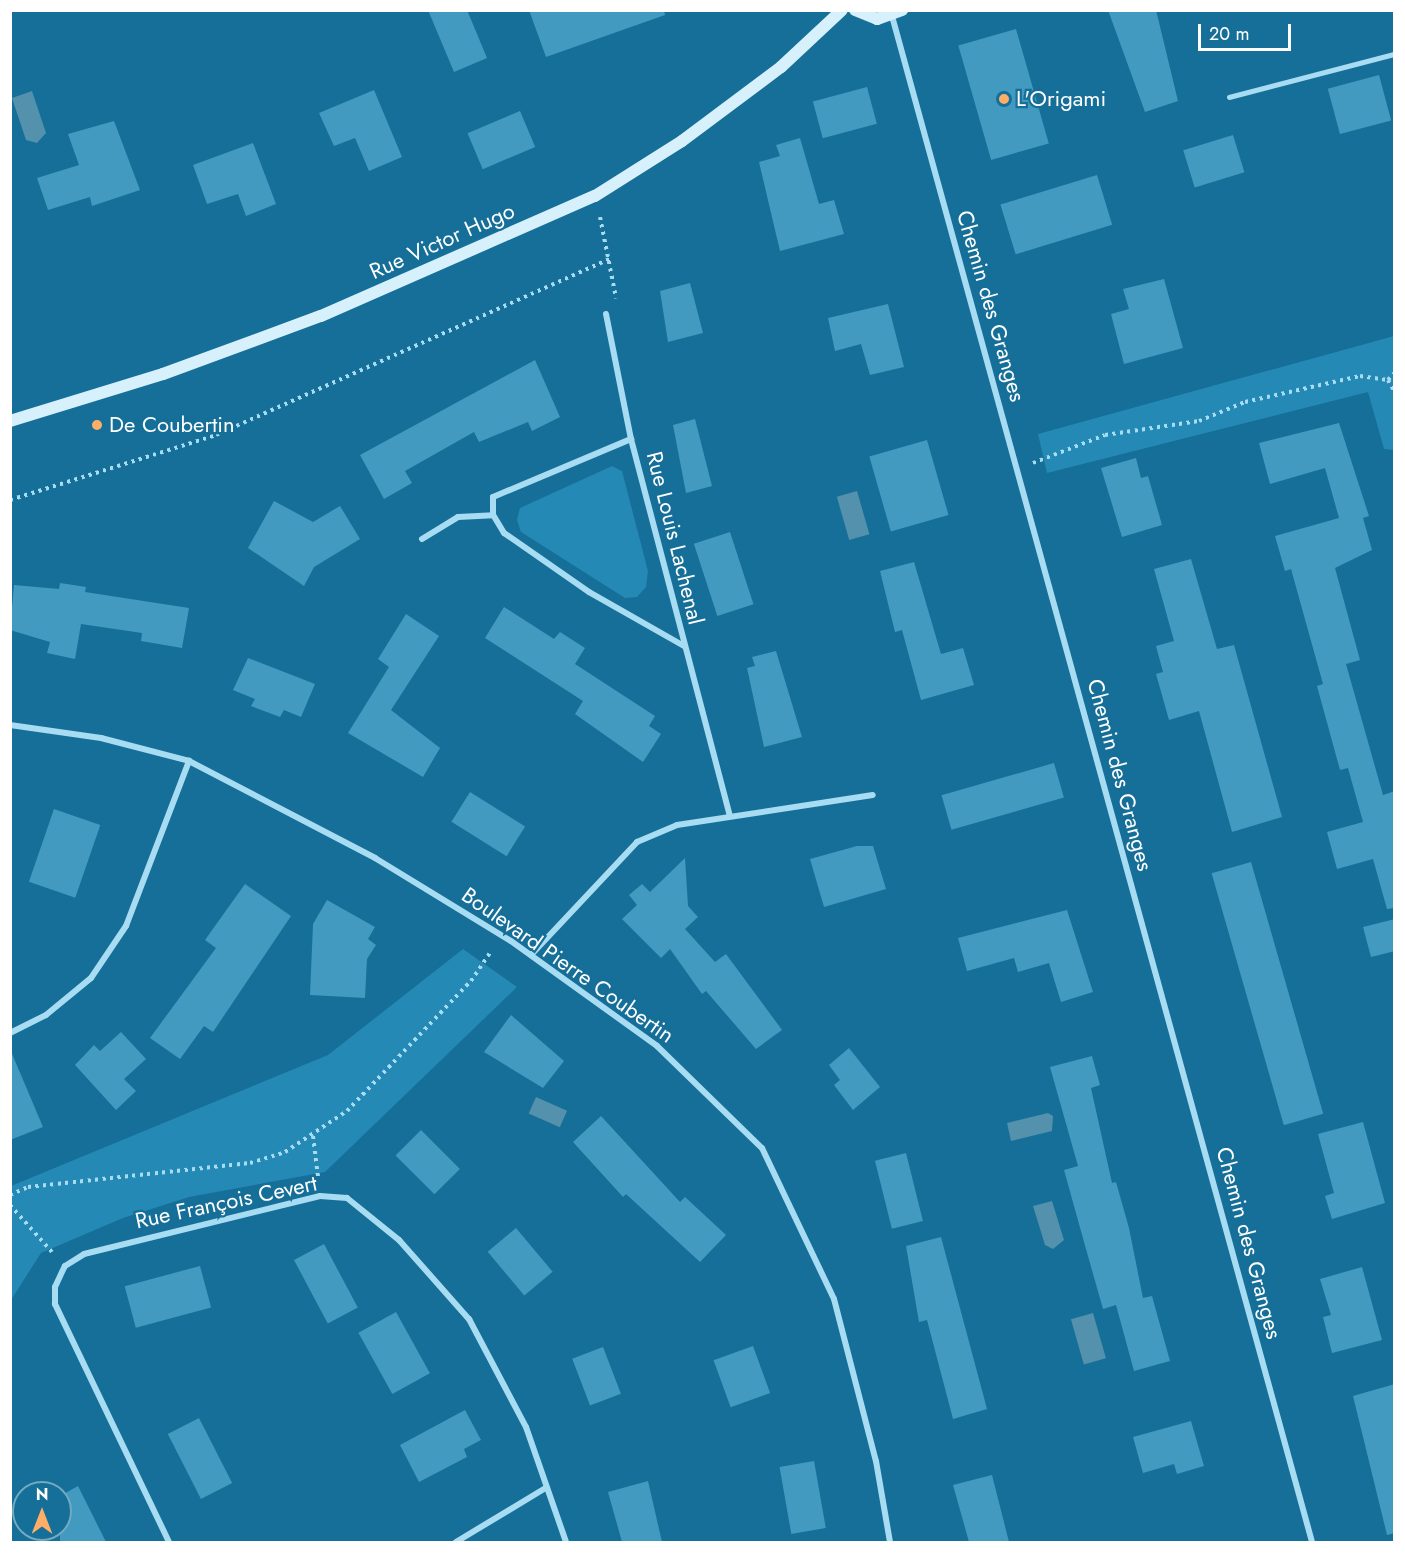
<!DOCTYPE html>
<meta charset="utf-8">
<style>
body{margin:0}
#map{position:relative;width:1405px;height:1553px;overflow:hidden;background:#156f98;font-family:Jost,sans-serif}
div>[style]{position:absolute}
[style*='--x']{left:calc(var(--x)*1px);top:calc(var(--y)*1px);width:calc(var(--w)*1px);rotate:calc(var(--a)*1deg)}
.green>*{inset:0;background:#2489b5}
.water>*{inset:0;background:#5491ac;transform-origin:0 0}
.building>*{inset:0;background:#429ac0;transform-origin:0 0}
.path>*{height:4px;margin-top:-2px;transform-origin:0;background:repeating-linear-gradient(90deg,#a7dcf2 0 3px,transparent 0 7.5px)}
.lane>*{height:4.5px;margin:-2.25px;padding:0 2.25px;transform-origin:2.25px;border-radius:2.25px;background:#a7dcf2}
.street>*{height:6px;margin:-3px;padding:0 3px;transform-origin:3px;border-radius:3px;background:#a7dcf2}
.secondary>*{height:12px;margin:-6px;padding:0 6px;transform-origin:6px;border-radius:6px;background:#d6f0fc}
.dots>*{width:16px;height:16px;translate:-50% -50%;box-sizing:border-box;border:3px solid #156f98;border-radius:50%}
span{translate:-50% -50%;white-space:nowrap;text-align:center;line-height:1.15;-webkit-text-stroke:4.5px #156f98;paint-order:stroke}
.poi-label{font-size:22px;color:#fff}
.left{translate:0 -50%;text-align:left}
.street-label{font-size:22px;color:#fff}
.frame{position:absolute;inset:0;border:12px solid #fff;pointer-events:none}
.north{position:absolute;left:12px;top:1481px;width:60px;height:60px;box-sizing:border-box;background:#156f98;border:2px solid #73a9c1;border-radius:50%;rotate:0deg;font-size:16px;font-weight:700;line-height:24px;text-align:center;color:#fff}
.north::after{content:'';display:block;margin:auto;width:21px;height:27px;background:#ffae69;clip-path:polygon(50% 0,100% 100%,50% 72%,0 100%)}
.scale{position:absolute;left:1198px;top:24px;width:93px;height:27px;box-sizing:border-box;border:3px solid #fff;border-top:0;padding-left:8px;font-size:18px;line-height:21px;white-space:nowrap;color:#fff;-webkit-text-stroke:4px #156f98;paint-order:stroke}
</style>
<div id="map">
<div class="green">
<div style="clip-path:polygon(1394px 336px,1394px 450px,1384px 449px,1368px 392px,1047px 473px,1038px 434px)"></div>
<div style="clip-path:polygon(612px 466px,622px 471px,648px 571px,646px 587px,637px 597px,625px 598px,521px 532px,517px 520px,520px 508px)"></div>
<div style="clip-path:polygon(463px 949px,517px 987px,325px 1172px,189px 1197px,123px 1218px,41px 1253px,11px 1300px,11px 1186px,328px 1055px)"></div>
</div>
<div class="water">
<div style="clip-path:polygon(32px 91px,46px 133px,37px 143px,26px 140px,12px 98px)"></div>
<div style="left:857px;top:491px;width:45px;height:21px;rotate:74deg"></div>
<div style="left:536px;top:1097px;width:34px;height:18px;rotate:24deg"></div>
<div style="clip-path:polygon(1048px 1113px,1053px 1116px,1052px 1131px,1011px 1141px,1007px 1123px)"></div>
<div style="clip-path:polygon(1052px 1201px,1064px 1240px,1053px 1249px,1045px 1245px,1033px 1206px)"></div>
<div style="left:1093px;top:1313px;width:47px;height:23px;rotate:74deg"></div>
</div>
<div class="building">
<div style="clip-path:polygon(428px 10px,467px 10px,487px 58px,454px 72px)"></div>
<div style="clip-path:polygon(529px 10px,664px 10px,665px 15px,546px 57px)"></div>
<div style="clip-path:polygon(1108px 10px,1156px 10px,1178px 101px,1145px 112px)"></div>
<div style="left:1016px;top:29px;width:119px;height:60px;rotate:74deg"></div>
<div style="left:1379px;top:75px;width:47px;height:53px;rotate:75deg"></div>
<div style="left:867px;top:87px;width:38px;height:56px;rotate:75deg"></div>
<div style="clip-path:polygon(374px 90px,402px 157px,369px 171px,355px 138px,334px 146px,319px 113px)"></div>
<div style="left:520px;top:111px;width:39px;height:57px;rotate:67deg"></div>
<div style="clip-path:polygon(114px 121px,140px 190px,92px 206px,90px 197px,48px 210px,37px 178px,79px 165px,68px 134px)"></div>
<div style="left:1233px;top:135px;width:39px;height:52px;rotate:73deg"></div>
<div style="clip-path:polygon(800px 138px,819px 204px,834px 200px,844px 234px,780px 251px,759px 162px,780px 156px,776px 145px)"></div>
<div style="clip-path:polygon(253px 143px,276px 204px,246px 216px,238px 194px,207px 204px,193px 165px)"></div>
<div style="left:1097px;top:175px;width:52px;height:101px;rotate:73deg"></div>
<div style="clip-path:polygon(1164px 279px,1183px 348px,1124px 364px,1111px 314px,1129px 309px,1123px 289px)"></div>
<div style="clip-path:polygon(690px 283px,703px 333px,668px 342px,660px 291px)"></div>
<div style="clip-path:polygon(888px 304px,904px 367px,870px 375px,861px 344px,835px 351px,828px 318px)"></div>
<div style="clip-path:polygon(535px 360px,560px 417px,532px 431px,528px 422px,479px 442px,474px 432px,405px 471px,412px 483px,384px 499px,360px 455px)"></div>
<div style="clip-path:polygon(695px 419px,712px 486px,686px 493px,673px 425px)"></div>
<div style="clip-path:polygon(1339px 423px,1369px 516px,1363px 518px,1372px 550px,1335px 568px,1360px 660px,1346px 664px,1383px 795px,1395px 791px,1395px 908px,1387px 909px,1373px 859px,1337px 869px,1327px 832px,1363px 822px,1348px 768px,1340px 770px,1317px 686px,1323px 684px,1291px 569px,1285px 571px,1275px 536px,1339px 518px,1325px 468px,1270px 484px,1259px 443px)"></div>
<div style="left:927px;top:440px;width:78px;height:60px;rotate:74deg"></div>
<div style="clip-path:polygon(1136px 458px,1141px 478px,1148px 476px,1162px 525px,1122px 537px,1101px 468px)"></div>
<div style="clip-path:polygon(274px 501px,313px 522px,340px 506px,360px 539px,314px 567px,304px 586px,248px 548px)"></div>
<div style="left:730px;top:532px;width:76px;height:38px;rotate:72deg"></div>
<div style="clip-path:polygon(1191px 559px,1217px 649px,1234px 645px,1282px 817px,1232px 832px,1199px 711px,1169px 720px,1156px 674px,1163px 672px,1156px 646px,1174px 641px,1154px 569px)"></div>
<div style="clip-path:polygon(914px 562px,941px 654px,963px 648px,974px 685px,921px 700px,902px 630px,895px 632px,880px 571px)"></div>
<div style="clip-path:polygon(60px 583px,86px 587px,85px 592px,189px 608px,182px 648px,141px 641px,142px 633px,81px 624px,75px 659px,47px 653px,50px 642px,10px 630px,14px 585px,59px 589px)"></div>
<div style="clip-path:polygon(504px 607px,554px 639px,560px 632px,585px 648px,575px 664px,655px 716px,649px 726px,661px 734px,643px 762px,575px 714px,583px 701px,485px 638px)"></div>
<div style="clip-path:polygon(406px 614px,439px 636px,391px 710px,440px 748px,423px 777px,348px 733px,389px 667px,378px 659px)"></div>
<div style="clip-path:polygon(776px 651px,802px 737px,764px 747px,747px 668px,755px 666px,752px 657px)"></div>
<div style="clip-path:polygon(248px 658px,315px 684px,301px 717px,284px 710px,280px 717px,251px 706px,255px 699px,233px 690px)"></div>
<div style="left:1054px;top:763px;width:36px;height:117px;rotate:74deg"></div>
<div style="left:470px;top:792px;width:65px;height:35px;rotate:32deg"></div>
<div style="left:54px;top:809px;width:49px;height:77px;rotate:19deg"></div>
<div style="clip-path:polygon(857px 846px,873px 846px,886px 889px,824px 907px,810px 859px)"></div>
<div style="clip-path:polygon(685px 858px,688px 906px,698px 917px,685px 929px,715px 962px,726px 954px,782px 1030px,756px 1049px,706px 991px,702px 994px,670px 949px,661px 958px,622px 919px,637px 905px,629px 895px,642px 884px,650px 892px)"></div>
<div style="left:1251px;top:862px;width:262px;height:41px;rotate:74deg"></div>
<div style="clip-path:polygon(245px 884px,291px 916px,213px 1032px,204px 1026px,180px 1059px,150px 1038px,216px 948px,205px 940px)"></div>
<div style="clip-path:polygon(327px 900px,375px 927px,368px 939px,376px 945px,367px 959px,365px 998px,310px 995px,313px 924px)"></div>
<div style="clip-path:polygon(1067px 910px,1093px 992px,1061px 1002px,1049px 963px,1018px 972px,1014px 958px,967px 971px,958px 938px)"></div>
<div style="clip-path:polygon(1395px 919px,1395px 951px,1371px 957px,1363px 927px)"></div>
<div style="clip-path:polygon(511px 1015px,564px 1061px,543px 1088px,484px 1052px)"></div>
<div style="clip-path:polygon(121px 1032px,146px 1059px,124px 1079px,136px 1091px,116px 1110px,75px 1065px,94px 1045px,100px 1051px)"></div>
<div style="clip-path:polygon(849px 1048px,880px 1087px,853px 1110px,834px 1085px,840px 1080px,829px 1065px)"></div>
<div style="clip-path:polygon(10px 1049px,43px 1127px,10px 1140px)"></div>
<div style="clip-path:polygon(1092px 1056px,1100px 1085px,1091px 1088px,1112px 1183px,1116px 1182px,1129px 1228px,1143px 1298px,1152px 1296px,1170px 1361px,1134px 1371px,1116px 1305px,1103px 1309px,1084px 1242px,1064px 1170px,1078px 1166px,1050px 1067px)"></div>
<div style="clip-path:polygon(601px 1116px,680px 1202px,685px 1197px,726px 1235px,700px 1262px,626px 1194px,623px 1197px,573px 1142px)"></div>
<div style="clip-path:polygon(1363px 1122px,1385px 1203px,1332px 1219px,1325px 1196px,1334px 1193px,1318px 1134px)"></div>
<div style="left:421px;top:1130px;width:55px;height:36px;rotate:45deg"></div>
<div style="left:906px;top:1153px;width:70px;height:32px;rotate:76deg"></div>
<div style="left:516px;top:1228px;width:57px;height:37px;rotate:50deg"></div>
<div style="clip-path:polygon(941px 1237px,987px 1409px,953px 1419px,927px 1320px,919px 1322px,906px 1246px)"></div>
<div style="left:324px;top:1244px;width:72px;height:34px;rotate:62deg"></div>
<div style="left:200px;top:1266px;width:43px;height:78px;rotate:75deg"></div>
<div style="clip-path:polygon(1362px 1267px,1382px 1340px,1332px 1353px,1323px 1317px,1331px 1315px,1320px 1279px)"></div>
<div style="left:396px;top:1312px;width:70px;height:43px;rotate:61deg"></div>
<div style="left:753px;top:1346px;width:50px;height:42px;rotate:70deg"></div>
<div style="left:603px;top:1347px;width:50px;height:33px;rotate:69deg"></div>
<div style="clip-path:polygon(1395px 1384px,1395px 1533px,1387px 1535px,1353px 1396px)"></div>
<div style="clip-path:polygon(465px 1410px,481px 1440px,464px 1449px,467px 1457px,419px 1482px,400px 1445px)"></div>
<div style="left:199px;top:1418px;width:73px;height:35px;rotate:63deg"></div>
<div style="clip-path:polygon(1191px 1421px,1204px 1466px,1177px 1474px,1174px 1464px,1143px 1473px,1133px 1437px)"></div>
<div style="left:814px;top:1461px;width:68px;height:35px;rotate:80deg"></div>
<div style="clip-path:polygon(992px 1475px,1009px 1542px,969px 1542px,953px 1485px)"></div>
<div style="clip-path:polygon(648px 1481px,662px 1542px,622px 1542px,608px 1492px)"></div>
<div style="clip-path:polygon(78px 1486px,106px 1542px,60px 1542px,60px 1496px)"></div>
</div>
<div class="path">
<div style="--x:600;--y:217;--w:83;--a:78.8"></div>
<div style="--x:1388;--y:380;--w:13;--a:61"></div>
<div style="--x:1388;--y:380;--w:9;--a:-49"></div>
<div style="--x:1033;--y:463;--w:77;--a:-21.3"></div>
<div style="--x:1105;--y:435;--w:95;--a:-8.5"></div>
<div style="--x:1199;--y:421;--w:50;--a:-22.4"></div>
<div style="--x:1245;--y:402;--w:118;--a:-12.7"></div>
<div style="--x:1360;--y:376;--w:28;--a:8"></div>
<div style="--x:10;--y:500;--w:216;--a:-17.5"></div>
<div style="--x:216;--y:435;--w:432;--a:-24.1"></div>
<div style="--x:313;--y:1136;--w:41;--a:83"></div>
<div style="--x:10;--y:1195;--w:20;--a:-24"></div>
<div style="--x:28;--y:1187;--w:223;--a:-6.2"></div>
<div style="--x:250;--y:1163;--w:37;--a:-17"></div>
<div style="--x:285;--y:1152;--w:74;--a:-33.5"></div>
<div style="--x:347;--y:1111;--w:180;--a:-46.4"></div>
<div style="--x:471;--y:981;--w:36;--a:-56"></div>
<div style="--x:10;--y:1205;--w:63;--a:48.2"></div>
</div>
<div class="lane">
<div style="--x:1229;--y:97;--w:171;--a:-14.6"></div>
</div>
<div class="street">
<div style="--x:892;--y:16;--w:1583;--a:74.61"></div>
<div style="--x:606;--y:314;--w:127;--a:78.7"></div>
<div style="--x:422;--y:539;--w:42;--a:-31.4"></div>
<div style="--x:458;--y:517;--w:35;--a:-3"></div>
<div style="--x:684;--y:646;--w:109;--a:-150.4"></div>
<div style="--x:589;--y:592;--w:103;--a:-145.2"></div>
<div style="--x:504;--y:533;--w:21;--a:-121"></div>
<div style="--x:493;--y:515;--w:18;--a:-90"></div>
<div style="--x:493;--y:497;--w:150;--a:-22.8"></div>
<div style="--x:631;--y:439;--w:390;--a:75.3"></div>
<div style="--x:10;--y:725;--w:92;--a:8.1"></div>
<div style="--x:101;--y:738;--w:91;--a:14.6"></div>
<div style="--x:189;--y:761;--w:210;--a:27.5"></div>
<div style="--x:375;--y:858;--w:159;--a:31.4"></div>
<div style="--x:511;--y:941;--w:180;--a:35.7"></div>
<div style="--x:657;--y:1046;--w:146;--a:44.2"></div>
<div style="--x:762;--y:1148;--w:167;--a:64.5"></div>
<div style="--x:834;--y:1299;--w:167;--a:75.5"></div>
<div style="--x:876;--y:1461;--w:82;--a:80.2"></div>
<div style="--x:531;--y:955;--w:155;--a:-46.8"></div>
<div style="--x:637;--y:842;--w:43;--a:-23"></div>
<div style="--x:677;--y:825;--w:198;--a:-8.7"></div>
<div style="--x:10;--y:1033;--w:40;--a:-26.6"></div>
<div style="--x:46;--y:1015;--w:58;--a:-39.4"></div>
<div style="--x:91;--y:978;--w:63;--a:-56.1"></div>
<div style="--x:126;--y:926;--w:177;--a:-69.1"></div>
<div style="--x:169;--y:1542;--w:264;--a:-115.6"></div>
<div style="--x:55;--y:1304;--w:17;--a:-90"></div>
<div style="--x:55;--y:1287;--w:23;--a:-65"></div>
<div style="--x:65;--y:1266;--w:22;--a:-32"></div>
<div style="--x:84;--y:1254;--w:243;--a:-13.8"></div>
<div style="--x:320;--y:1196;--w:27;--a:4"></div>
<div style="--x:347;--y:1198;--w:67;--a:38.9"></div>
<div style="--x:399;--y:1240;--w:106;--a:48.5"></div>
<div style="--x:469;--y:1319;--w:122;--a:62.2"></div>
<div style="--x:526;--y:1427;--w:122;--a:70.8"></div>
<div style="--x:456;--y:1542;--w:106;--a:-31.1"></div>
</div>
<div class="secondary">
<div style="--x:855;--y:10;--w:24;--a:22"></div>
<div style="--x:877;--y:19;--w:27;--a:-20"></div>
<div style="--x:10;--y:421;--w:160;--a:-17.1"></div>
<div style="--x:163;--y:374;--w:168;--a:-20.2"></div>
<div style="--x:321;--y:316;--w:299;--a:-23.7"></div>
<div style="--x:595;--y:196;--w:103;--a:-32.3"></div>
<div style="--x:682;--y:141;--w:124;--a:-36.8"></div>
<div style="--x:781;--y:67;--w:83;--a:-43.1"></div>
</div>
<div class="dots">
<div style="left:1004px;top:99px;background:#ffae69"></div>
<div style="left:97px;top:425px;background:#ffae69"></div>
</div>
<div class="poi-label">
<span class="left" style="left:1016px;top:99px">L'Origami</span>
<span class="left" style="left:109px;top:425px">De Coubertin</span>
</div>
<div class="street-label">
<span style="left:442px;top:241px;rotate:-24deg">Rue Victor Hugo</span>
<span style="left:991px;top:306px;rotate:74deg">Chemin des Granges</span>
<span style="left:675px;top:538px;rotate:76deg">Rue Louis Lachenal</span>
<span style="left:1120px;top:775px;rotate:75deg">Chemin des Granges</span>
<span style="left:568px;top:965px;rotate:35deg">Boulevard Pierre Coubertin</span>
<span style="left:226px;top:1202px;rotate:-12deg">Rue François Cevert</span>
<span style="left:1249px;top:1243px;rotate:75deg">Chemin des Granges</span>
</div>
<div class="frame"></div>
<div class="north">N</div>
<div class="scale">20 m</div>
</div>
